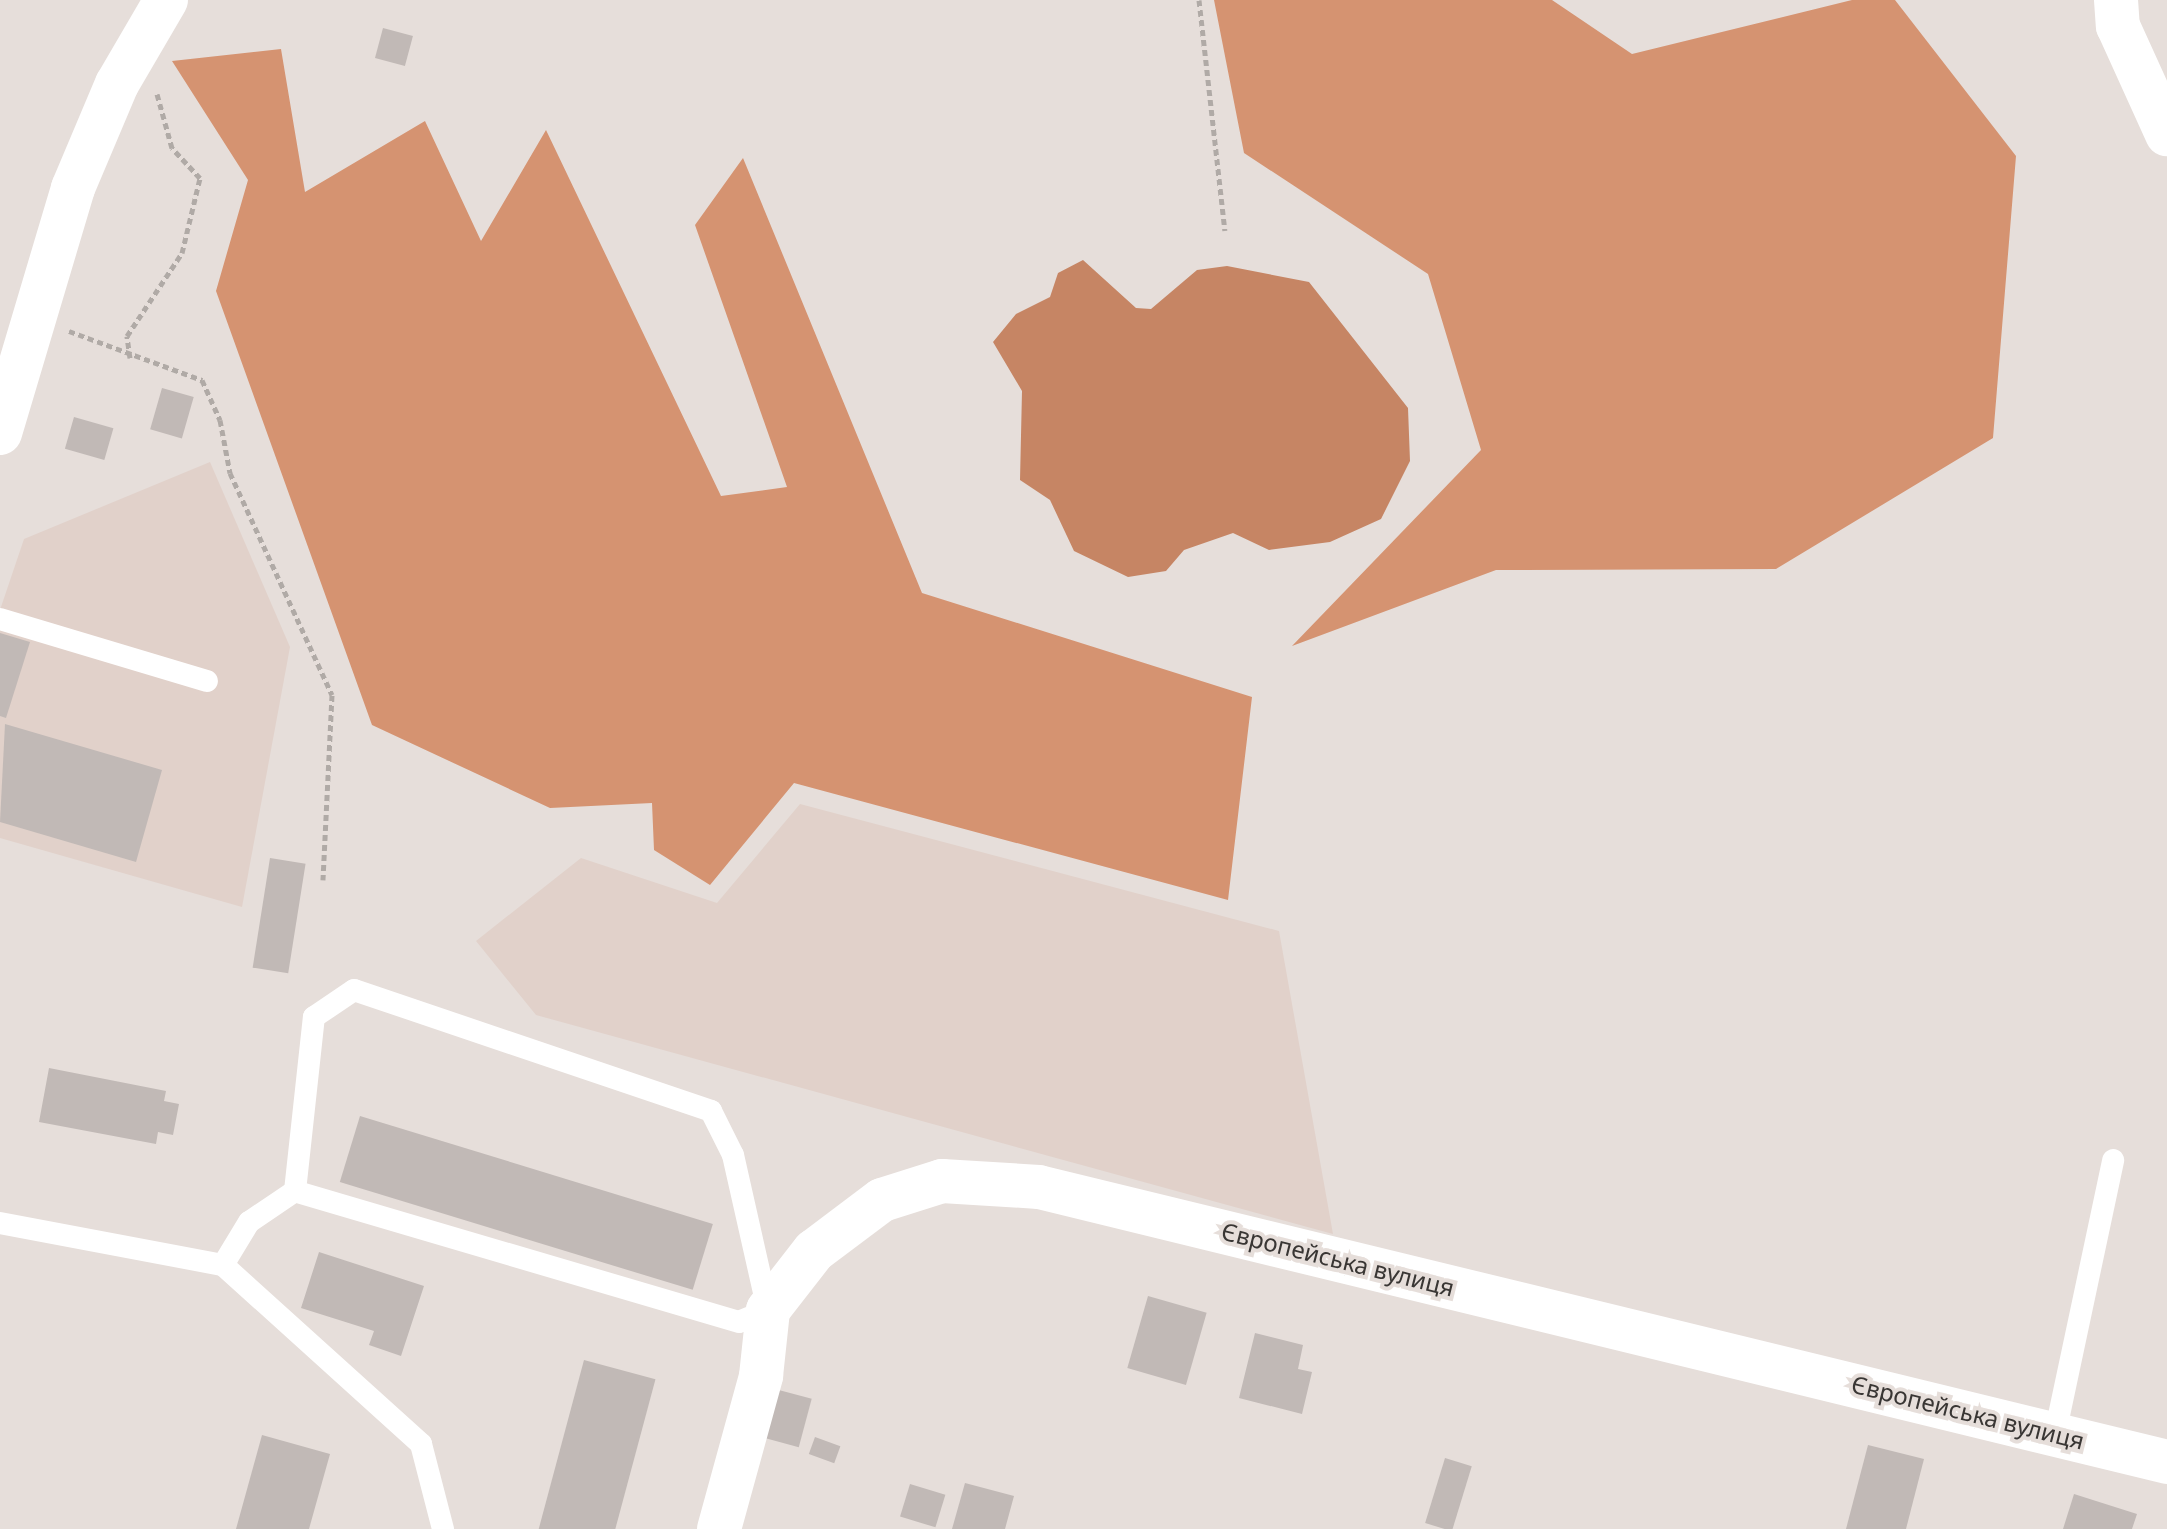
<!DOCTYPE html>
<meta charset="utf-8">
<style>
body{margin:0}
#map{position:relative;width:2167px;height:1529px;overflow:hidden;background:#e6deda;font-family:"Noto Sans",sans-serif}
div>[style]{position:absolute}
[style*='--x']{left:calc(var(--x)*1px);top:calc(var(--y)*1px);width:calc(var(--w)*1px);rotate:calc(var(--a)*1deg)}
.built>*{inset:0;background:#e1d1ca}
.forest>*{inset:0;background:#d59371}
.water>*{inset:0;background:#c68564}
.building>*{inset:0;background:#c1b9b6;transform-origin:0 0}
.path>*{height:5px;margin-top:-2.5px;transform-origin:0;background:repeating-linear-gradient(90deg,#b0aaa6 0 6px,transparent 0 10px)}
.lane>*{height:22px;margin:-11px;padding:0 11px;transform-origin:11px;border-radius:11px;background:#fff}
.street>*{height:44px;margin:-22px;padding:0 22px;transform-origin:22px;border-radius:22px;background:#fff}
span{translate:-50% -50%;white-space:nowrap;text-align:center;line-height:1.15;-webkit-text-stroke:8px #e6deda;paint-order:stroke}
.street-label{font-size:24px;color:#393634}
</style>
<div id="map">
<div class="built">
<div style="clip-path:polygon(210px 462px,290px 647px,242px 907px,0 838px,0 610px,24px 539px)"></div>
<div style="clip-path:polygon(800px 804px,1279px 931px,1333px 1234px,536px 1015px,476px 941px,581px 858px,717px 903px)"></div>
</div>
<div class="forest">
<div style="clip-path:polygon(1214px 0,1552px 0,1632px 54px,1852px 0,1895px 0,2016px 156px,1993px 438px,1776px 569px,1496px 570px,1292px 646px,1481px 450px,1428px 274px,1244px 153px)"></div>
<div style="clip-path:polygon(281px 49px,305px 192px,425px 121px,481px 241px,546px 130px,721px 496px,787px 487px,695px 225px,743px 158px,922px 593px,1252px 697px,1228px 900px,794px 783px,710px 885px,654px 850px,652px 803px,550px 808px,372px 725px,216px 291px,248px 180px,172px 61px)"></div>
</div>
<div class="water">
<div style="clip-path:polygon(1083px 260px,1136px 308px,1151px 309px,1197px 270px,1227px 266px,1309px 282px,1408px 408px,1410px 461px,1381px 519px,1330px 542px,1269px 550px,1233px 533px,1184px 550px,1166px 571px,1128px 577px,1074px 551px,1050px 500px,1020px 480px,1022px 391px,993px 342px,1016px 314px,1050px 297px,1058px 273px)"></div>
</div>
<div class="building">
<div style="left:383px;top:28px;width:31px;height:31px;rotate:15deg"></div>
<div style="left:162px;top:388px;width:33px;height:43px;rotate:16deg"></div>
<div style="left:74px;top:417px;width:41px;height:33px;rotate:16deg"></div>
<div style="clip-path:polygon(0 633px,30px 642px,6px 718px,0 716px)"></div>
<div style="clip-path:polygon(5px 724px,162px 770px,136px 862px,0 822px)"></div>
<div style="left:270px;top:858px;width:36px;height:111px;rotate:9deg"></div>
<div style="clip-path:polygon(49px 1068px,166px 1091px,164px 1101px,179px 1104px,173px 1135px,158px 1132px,156px 1144px,39px 1122px)"></div>
<div style="left:360px;top:1116px;width:369px;height:69px;rotate:17deg"></div>
<div style="clip-path:polygon(319px 1252px,424px 1286px,401px 1356px,369px 1345px,374px 1331px,301px 1308px)"></div>
<div style="left:1148px;top:1296px;width:61px;height:75px;rotate:16deg"></div>
<div style="clip-path:polygon(1255px 1333px,1303px 1345px,1298px 1369px,1312px 1372px,1302px 1414px,1239px 1398px)"></div>
<div style="left:584px;top:1360px;width:74px;height:175px;rotate:15deg"></div>
<div style="left:775px;top:1389px;width:38px;height:50px;rotate:15deg"></div>
<div style="clip-path:polygon(262px 1435px,330px 1454px,309px 1529px,236px 1529px)"></div>
<div style="left:815px;top:1437px;width:27px;height:18px;rotate:20deg"></div>
<div style="clip-path:polygon(1868px 1445px,1924px 1459px,1906px 1529px,1846px 1529px)"></div>
<div style="left:1445px;top:1458px;width:28px;height:68px;rotate:17deg"></div>
<div style="clip-path:polygon(965px 1483px,1014px 1496px,1005px 1529px,952px 1529px)"></div>
<div style="left:910px;top:1484px;width:37px;height:34px;rotate:17deg"></div>
<div style="clip-path:polygon(2074px 1494px,2137px 1514px,2132px 1529px,2063px 1529px)"></div>
</div>
<div class="path">
<div style="--x:1199;--y:0;--w:232;--a:83.6"></div>
<div style="--x:69;--y:331;--w:142;--a:20.2"></div>
<div style="--x:202;--y:380;--w:44;--a:65.8"></div>
<div style="--x:220;--y:420;--w:54;--a:79.3"></div>
<div style="--x:230;--y:473;--w:244;--a:65.3"></div>
<div style="--x:332;--y:695;--w:185;--a:92.8"></div>
<div style="--x:130;--y:358;--w:22;--a:-98"></div>
<div style="--x:127;--y:336;--w:100;--a:-56.5"></div>
<div style="--x:182;--y:253;--w:77;--a:-76.5"></div>
<div style="--x:200;--y:178;--w:41;--a:-133"></div>
<div style="--x:172;--y:148;--w:56;--a:-105.5"></div>
</div>
<div class="lane">
<div style="--x:0;--y:619;--w:216;--a:16.7"></div>
<div style="--x:295;--y:1191;--w:175;--a:-83.8"></div>
<div style="--x:314;--y:1017;--w:48;--a:-34"></div>
<div style="--x:354;--y:990;--w:377;--a:18.7"></div>
<div style="--x:711;--y:1111;--w:49;--a:63.4"></div>
<div style="--x:733;--y:1155;--w:159;--a:77.3"></div>
<div style="--x:768;--y:1310;--w:31;--a:158"></div>
<div style="--x:739;--y:1322;--w:463;--a:-163.6"></div>
<div style="--x:295;--y:1191;--w:55;--a:146"></div>
<div style="--x:249;--y:1222;--w:50;--a:121.2"></div>
<div style="--x:223;--y:1265;--w:267;--a:42.1"></div>
<div style="--x:421;--y:1444;--w:88;--a:75.5"></div>
<div style="--x:0;--y:1223;--w:227;--a:10.7"></div>
<div style="--x:2055;--y:1434;--w:280;--a:-78"></div>
</div>
<div class="street">
<div style="--x:2116;--y:0;--w:26;--a:86"></div>
<div style="--x:2118;--y:26;--w:119;--a:65.6"></div>
<div style="--x:0;--y:433;--w:256;--a:-73.4"></div>
<div style="--x:73;--y:188;--w:113;--a:-67.1"></div>
<div style="--x:117;--y:84;--w:97;--a:-59.7"></div>
<div style="--x:719;--y:1529;--w:159;--a:-74.6"></div>
<div style="--x:761;--y:1376;--w:66;--a:-83.9"></div>
<div style="--x:768;--y:1310;--w:75;--a:-52.1"></div>
<div style="--x:814;--y:1251;--w:85;--a:-36.9"></div>
<div style="--x:882;--y:1200;--w:63;--a:-17.6"></div>
<div style="--x:942;--y:1181;--w:97;--a:3.5"></div>
<div style="--x:1039;--y:1187;--w:1161;--a:13.7"></div>
</div>
<div class="street-label">
<span style="left:1338px;top:1259px;rotate:14deg">Європейська вулиця</span>
<span style="left:1968px;top:1412px;rotate:14deg">Європейська вулиця</span>
</div>
</div>
